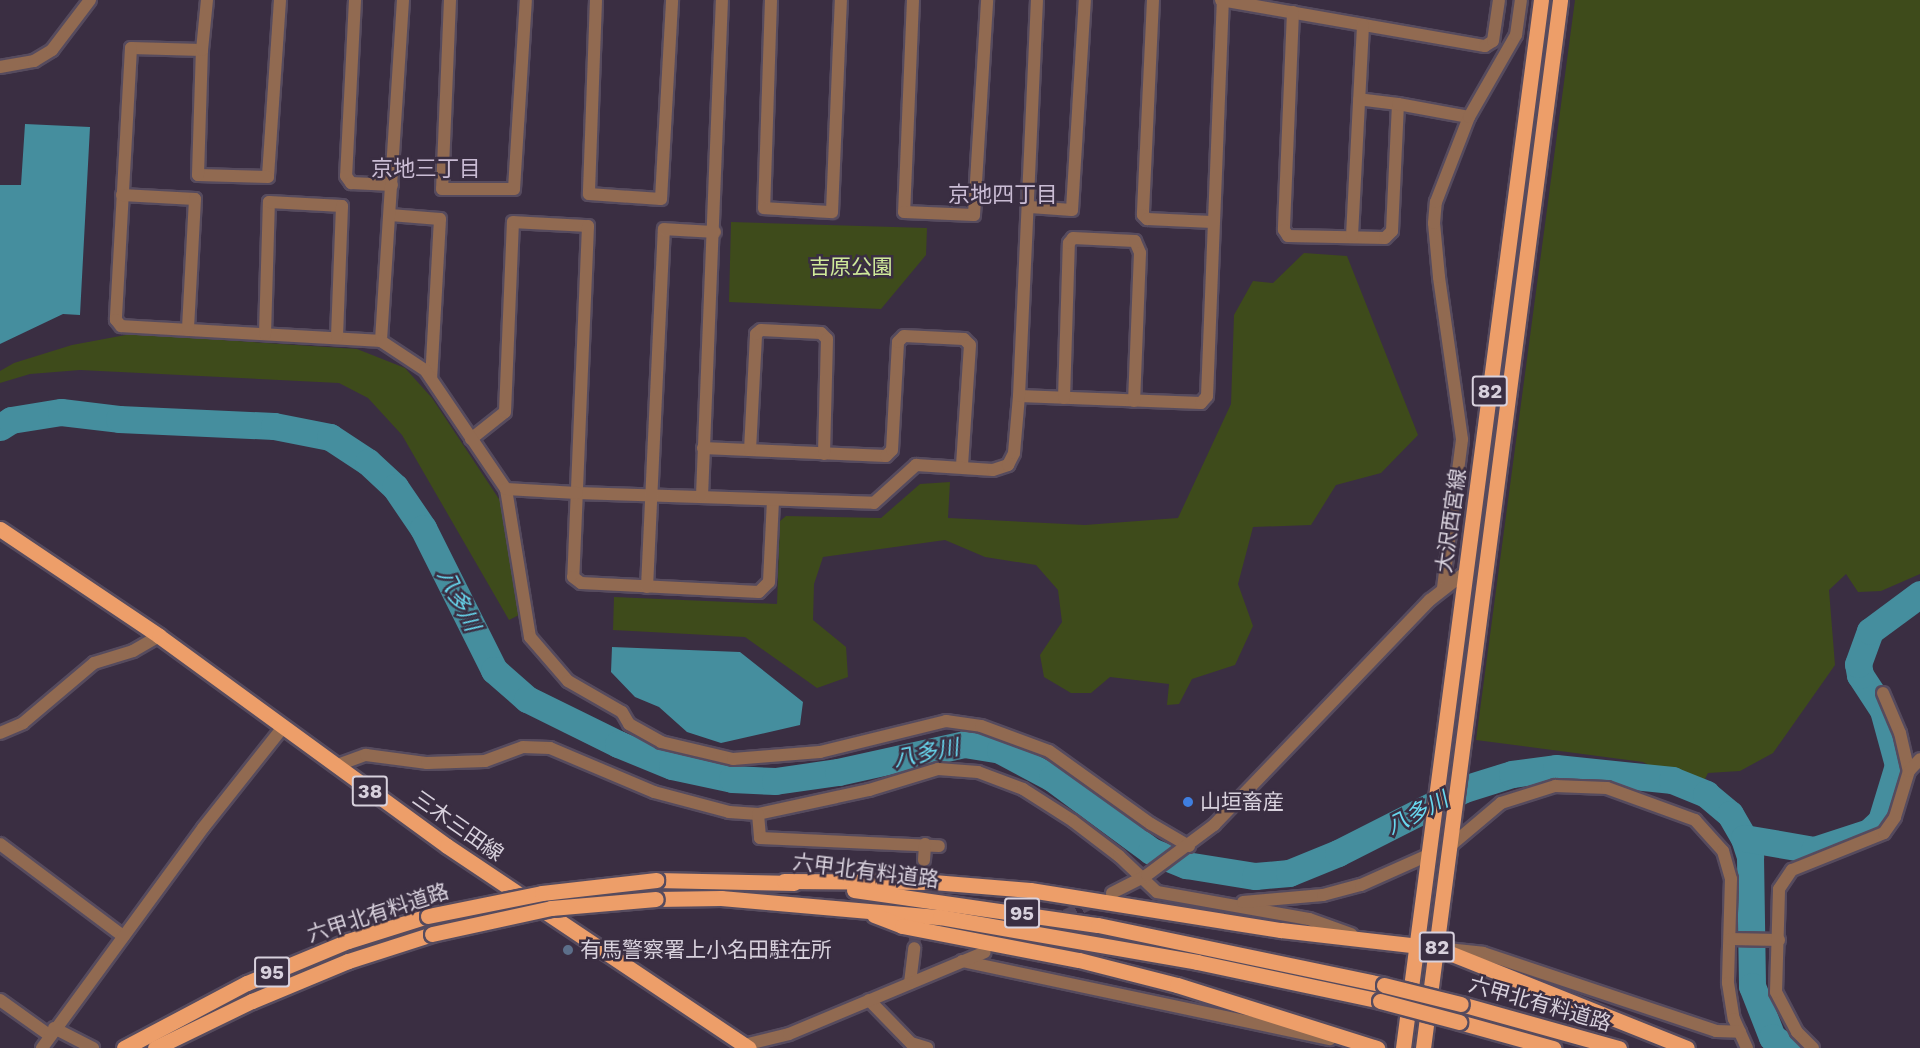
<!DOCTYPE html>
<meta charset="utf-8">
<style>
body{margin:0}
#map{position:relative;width:1920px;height:1048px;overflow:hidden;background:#3a2e42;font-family:"Work Sans","Noto Sans JP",sans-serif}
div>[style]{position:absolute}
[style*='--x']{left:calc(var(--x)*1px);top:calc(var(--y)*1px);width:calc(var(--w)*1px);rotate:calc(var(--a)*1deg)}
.green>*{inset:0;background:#3e4b1b}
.water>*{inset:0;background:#458e9e}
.river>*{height:27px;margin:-13.5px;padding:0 13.5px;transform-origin:13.5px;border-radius:13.5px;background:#458e9e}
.minor-tunnel>*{height:12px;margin-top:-6px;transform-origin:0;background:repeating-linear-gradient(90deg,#524659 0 12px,transparent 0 18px)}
.tertiary-tunnel>*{height:12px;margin-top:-6px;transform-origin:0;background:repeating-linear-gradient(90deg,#524659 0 12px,transparent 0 18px)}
.roads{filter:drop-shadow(2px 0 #564b5e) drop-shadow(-2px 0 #564b5e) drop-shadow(0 2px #564b5e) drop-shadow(0 -2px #564b5e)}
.minor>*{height:12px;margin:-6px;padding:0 6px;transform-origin:6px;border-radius:6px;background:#916a51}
.tertiary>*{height:12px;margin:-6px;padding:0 6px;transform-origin:6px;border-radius:6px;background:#916a51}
.primary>*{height:15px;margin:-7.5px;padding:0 7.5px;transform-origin:7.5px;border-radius:7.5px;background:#ed9e69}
.bridges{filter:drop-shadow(2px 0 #564b5e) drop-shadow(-2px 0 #564b5e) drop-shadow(0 2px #564b5e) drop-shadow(0 -2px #564b5e)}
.primary-bridge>*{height:15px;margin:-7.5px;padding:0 7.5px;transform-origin:7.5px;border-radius:7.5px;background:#ed9e69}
.dots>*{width:16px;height:16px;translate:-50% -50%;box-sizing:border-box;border:3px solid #3a2e42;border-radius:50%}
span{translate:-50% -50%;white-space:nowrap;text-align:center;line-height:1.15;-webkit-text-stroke:5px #3a2e42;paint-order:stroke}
.shield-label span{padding:2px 4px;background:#3a2e42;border:2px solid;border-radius:4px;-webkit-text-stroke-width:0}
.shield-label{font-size:20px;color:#d8d1dd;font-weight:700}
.park-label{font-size:21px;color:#cfe99a}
.street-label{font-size:21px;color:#d8d1dd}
.poi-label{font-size:21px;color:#d8d1dd}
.left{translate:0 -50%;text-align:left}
.neighbourhood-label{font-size:22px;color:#cabcd4}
.water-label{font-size:22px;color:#68d8ef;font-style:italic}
</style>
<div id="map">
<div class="green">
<div style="clip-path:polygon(1575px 0,1920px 0,1920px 574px,1881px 591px,1858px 592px,1846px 574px,1829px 590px,1835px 665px,1773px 753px,1740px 771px,1708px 773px,1698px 793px,1643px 762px,1476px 740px)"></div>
<div style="clip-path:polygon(731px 222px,927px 228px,926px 255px,881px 309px,729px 302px)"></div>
<div style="clip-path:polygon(1304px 253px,1347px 256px,1418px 435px,1381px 473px,1336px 485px,1311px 525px,1253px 527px,1238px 584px,1253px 626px,1235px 665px,1192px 679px,1179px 704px,1167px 705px,1169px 684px,1110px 677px,1091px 693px,1071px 693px,1044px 677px,1040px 655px,1062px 622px,1058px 590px,1036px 565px,985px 557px,945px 540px,823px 557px,814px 584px,813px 620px,846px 647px,848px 677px,817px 688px,745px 637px,613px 630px,614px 597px,777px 604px,780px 521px,786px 516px,881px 518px,920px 484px,950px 482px,948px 518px,1085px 525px,1178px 518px,1231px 404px,1234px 315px,1253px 281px,1273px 283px)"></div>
<div style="clip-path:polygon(131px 334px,357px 349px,405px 368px,432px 398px,503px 505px,519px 615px,509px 620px,402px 435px,368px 398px,339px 383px,80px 370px,30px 374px,0 383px,0 371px,14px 363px,72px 345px)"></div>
</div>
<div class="water">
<div style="clip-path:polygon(25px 124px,90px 127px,80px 315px,63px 314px,0 344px,0 185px,21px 185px)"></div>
<div style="clip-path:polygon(612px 647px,740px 652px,803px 702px,800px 725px,721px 743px,687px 732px,659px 707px,635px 697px,611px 672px)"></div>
</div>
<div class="river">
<div style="--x:0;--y:427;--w:13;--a:-32"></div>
<div style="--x:11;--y:420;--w:51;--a:-9.1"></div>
<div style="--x:61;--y:412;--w:58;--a:6.9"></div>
<div style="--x:119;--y:419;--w:155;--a:2.6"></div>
<div style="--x:274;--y:426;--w:57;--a:11.1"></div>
<div style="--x:330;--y:437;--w:45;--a:33.3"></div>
<div style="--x:368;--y:462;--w:37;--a:43"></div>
<div style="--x:395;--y:487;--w:50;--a:55.7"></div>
<div style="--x:423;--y:528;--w:159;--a:63.4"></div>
<div style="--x:494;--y:670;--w:44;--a:41.3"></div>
<div style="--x:527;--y:699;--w:102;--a:26.3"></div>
<div style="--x:618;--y:744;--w:58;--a:22.2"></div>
<div style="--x:672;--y:766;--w:61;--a:12.2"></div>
<div style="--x:732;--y:779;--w:43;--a:2.7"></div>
<div style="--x:775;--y:781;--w:64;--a:-8.1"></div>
<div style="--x:838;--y:772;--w:129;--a:-12.5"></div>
<div style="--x:964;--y:744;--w:36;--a:9"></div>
<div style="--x:1000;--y:750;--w:59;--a:28.3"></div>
<div style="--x:1052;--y:778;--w:123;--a:36.4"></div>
<div style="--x:1151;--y:851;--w:38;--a:22"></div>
<div style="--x:1186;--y:865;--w:70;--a:9.1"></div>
<div style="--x:1255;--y:876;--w:34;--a:-5"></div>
<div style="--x:1289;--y:873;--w:53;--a:-22.2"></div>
<div style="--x:1338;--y:853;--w:141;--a:-26.9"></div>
<div style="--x:1464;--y:789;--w:50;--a:-17.4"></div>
<div style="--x:1512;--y:774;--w:44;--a:-7.8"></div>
<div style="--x:1556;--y:768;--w:117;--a:5.9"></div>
<div style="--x:1672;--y:780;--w:37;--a:22"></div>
<div style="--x:1706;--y:794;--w:31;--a:40"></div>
<div style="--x:1730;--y:814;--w:28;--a:60"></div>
<div style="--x:1744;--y:838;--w:20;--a:72"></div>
<div style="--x:1750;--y:857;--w:129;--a:89.1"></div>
<div style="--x:1752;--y:986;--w:55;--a:68.6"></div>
<div style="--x:1772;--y:1037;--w:19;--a:36"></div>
<div style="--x:1744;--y:838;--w:71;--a:9.7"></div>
<div style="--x:1814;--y:850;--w:58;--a:-18.1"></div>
<div style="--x:1869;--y:832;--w:16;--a:-43"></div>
<div style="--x:1881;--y:821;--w:59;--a:-73.1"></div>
<div style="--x:1898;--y:765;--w:57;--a:-105.3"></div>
<div style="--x:1883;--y:710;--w:42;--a:-123.3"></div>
<div style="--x:1860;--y:675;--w:11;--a:-100"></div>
<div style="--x:1858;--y:664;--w:35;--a:-70"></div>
<div style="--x:1870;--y:631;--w:62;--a:-36.5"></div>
</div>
<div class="minor-tunnel">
<div style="--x:914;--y:948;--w:89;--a:-83.5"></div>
</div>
<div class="tertiary-tunnel">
<div style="--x:1000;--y:946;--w:108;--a:-25.1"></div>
</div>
<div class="roads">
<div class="minor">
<div style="--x:280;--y:0;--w:177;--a:93.9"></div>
<div style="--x:268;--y:177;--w:70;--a:-178.4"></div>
<div style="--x:198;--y:175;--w:125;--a:-88.2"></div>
<div style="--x:202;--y:50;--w:71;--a:-178.4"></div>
<div style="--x:131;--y:48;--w:272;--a:93.2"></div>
<div style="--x:116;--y:320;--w:8;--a:50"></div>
<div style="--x:121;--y:326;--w:260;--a:3.3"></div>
<div style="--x:355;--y:0;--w:176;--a:92.9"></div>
<div style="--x:346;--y:176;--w:9;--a:54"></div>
<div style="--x:351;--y:183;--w:41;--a:2.8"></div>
<div style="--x:450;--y:0;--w:189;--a:92.4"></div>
<div style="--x:442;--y:189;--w:72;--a:0"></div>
<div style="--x:514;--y:189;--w:189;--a:-86.4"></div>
<div style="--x:596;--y:0;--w:194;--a:92.1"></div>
<div style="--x:589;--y:194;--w:72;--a:4"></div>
<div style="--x:661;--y:199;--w:199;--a:-86.8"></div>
<div style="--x:771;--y:0;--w:208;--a:91.9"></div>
<div style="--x:764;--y:208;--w:68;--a:3.4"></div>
<div style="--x:832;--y:212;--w:212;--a:-87.6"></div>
<div style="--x:913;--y:0;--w:212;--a:92.4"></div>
<div style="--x:904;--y:212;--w:70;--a:2.5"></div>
<div style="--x:974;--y:215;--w:215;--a:-86.5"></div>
<div style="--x:1153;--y:0;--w:215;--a:92.7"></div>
<div style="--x:1143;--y:215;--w:6;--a:45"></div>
<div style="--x:1147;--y:219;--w:65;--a:2.6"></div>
<div style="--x:1221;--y:0;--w:268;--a:9.9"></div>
<div style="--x:1485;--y:46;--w:9;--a:-32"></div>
<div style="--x:1493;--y:41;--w:41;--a:-81.7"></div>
<div style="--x:1293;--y:12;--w:218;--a:92.4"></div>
<div style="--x:1284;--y:230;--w:7;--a:56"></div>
<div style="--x:1288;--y:236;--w:97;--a:1.2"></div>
<div style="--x:1385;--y:238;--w:10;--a:-45"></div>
<div style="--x:1392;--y:231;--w:127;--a:-87.3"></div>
<div style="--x:1398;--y:104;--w:39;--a:-173"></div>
<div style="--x:202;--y:50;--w:50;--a:-84.3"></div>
<div style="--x:0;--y:67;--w:35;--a:-10"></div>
<div style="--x:34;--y:61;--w:21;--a:-31"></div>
<div style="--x:52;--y:50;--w:63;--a:-52.8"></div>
<div style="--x:1398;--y:104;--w:72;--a:10.4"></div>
<div style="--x:122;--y:195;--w:73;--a:3.1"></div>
<div style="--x:195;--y:199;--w:131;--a:93.1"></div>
<div style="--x:1030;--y:207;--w:42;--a:4.1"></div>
<div style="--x:1072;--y:210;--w:210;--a:-86.5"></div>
<div style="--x:390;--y:215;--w:50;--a:4.6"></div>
<div style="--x:440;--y:219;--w:159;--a:93.2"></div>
<div style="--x:1352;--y:236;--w:211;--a:-87"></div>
<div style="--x:265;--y:334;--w:132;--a:-88.3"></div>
<div style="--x:269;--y:202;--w:73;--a:3.1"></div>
<div style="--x:342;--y:206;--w:131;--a:92.2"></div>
<div style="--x:1019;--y:396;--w:182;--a:2.2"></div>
<div style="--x:1201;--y:403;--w:9;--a:-49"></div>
<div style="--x:1207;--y:396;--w:396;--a:-87.7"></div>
<div style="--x:1064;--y:398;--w:155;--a:-88.2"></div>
<div style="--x:1069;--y:243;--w:6;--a:-51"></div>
<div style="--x:1073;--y:238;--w:62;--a:2.8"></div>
<div style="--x:1135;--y:241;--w:13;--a:67"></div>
<div style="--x:1140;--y:253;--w:148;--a:92.3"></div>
<div style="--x:471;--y:439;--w:43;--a:-38.5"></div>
<div style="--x:505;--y:412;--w:190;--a:-87.6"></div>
<div style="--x:513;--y:222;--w:75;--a:3.1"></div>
<div style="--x:588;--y:226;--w:351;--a:92.4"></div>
<div style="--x:573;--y:577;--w:10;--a:37"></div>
<div style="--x:581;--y:583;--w:178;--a:2.9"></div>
<div style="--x:759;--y:592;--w:14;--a:-45"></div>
<div style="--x:769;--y:582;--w:82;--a:-87.2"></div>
<div style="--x:703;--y:448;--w:183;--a:2.5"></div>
<div style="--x:886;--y:456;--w:8;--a:-45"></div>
<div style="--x:892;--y:450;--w:108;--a:-86.8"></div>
<div style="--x:898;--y:342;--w:8;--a:-45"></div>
<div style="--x:904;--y:336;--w:60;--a:2.9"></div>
<div style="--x:964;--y:339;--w:8;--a:45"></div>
<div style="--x:970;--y:345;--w:122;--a:93.8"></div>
<div style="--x:750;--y:450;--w:116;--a:-87"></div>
<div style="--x:756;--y:334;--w:6;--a:-39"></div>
<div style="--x:761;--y:330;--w:60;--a:2.9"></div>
<div style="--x:821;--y:333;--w:8;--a:45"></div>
<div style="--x:827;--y:339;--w:115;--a:91.5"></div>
<div style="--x:506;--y:489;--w:150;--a:80.8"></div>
<div style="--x:530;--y:637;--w:58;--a:49.2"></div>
<div style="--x:568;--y:681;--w:62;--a:29.9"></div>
<div style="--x:622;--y:712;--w:14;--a:60"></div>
<div style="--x:629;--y:724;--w:37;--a:29"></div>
<div style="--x:661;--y:742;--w:74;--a:13.3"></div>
<div style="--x:733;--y:759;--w:87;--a:-4.6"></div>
<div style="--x:820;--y:752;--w:130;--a:-13.8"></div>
<div style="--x:946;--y:721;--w:35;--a:8"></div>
<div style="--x:981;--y:726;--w:72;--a:20.2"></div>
<div style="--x:1049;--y:751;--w:125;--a:35.6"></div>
<div style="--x:1151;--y:824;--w:44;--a:30.1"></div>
<div style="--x:577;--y:493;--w:297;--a:1.9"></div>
<div style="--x:874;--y:503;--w:57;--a:-42.1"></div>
<div style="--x:916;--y:465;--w:77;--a:3.7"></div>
<div style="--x:993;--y:470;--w:16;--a:-18"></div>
<div style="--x:1008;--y:465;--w:13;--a:-63"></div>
<div style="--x:1014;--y:453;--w:57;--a:-85"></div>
<div style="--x:1019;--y:396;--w:396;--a:-87.4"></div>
<div style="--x:647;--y:587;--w:358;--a:-87.3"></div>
<div style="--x:664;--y:229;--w:51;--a:3.4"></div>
<div style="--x:1443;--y:588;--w:150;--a:-82.7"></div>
<div style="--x:1462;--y:439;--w:164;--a:-98.1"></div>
<div style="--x:1439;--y:277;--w:54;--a:-95.3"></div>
<div style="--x:1434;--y:223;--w:21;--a:-85"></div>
<div style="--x:1436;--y:202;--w:91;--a:-68.8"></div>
<div style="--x:1469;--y:117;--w:95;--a:-60.2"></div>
<div style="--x:1516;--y:35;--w:35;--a:-82"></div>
<div style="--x:1883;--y:693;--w:43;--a:67"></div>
<div style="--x:1900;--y:733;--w:39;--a:77"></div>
<div style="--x:0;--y:733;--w:25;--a:-23"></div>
<div style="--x:23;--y:723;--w:93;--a:-40.2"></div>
<div style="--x:94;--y:663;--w:41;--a:-17.1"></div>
<div style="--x:133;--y:651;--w:30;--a:-30"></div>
<div style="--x:335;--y:766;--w:33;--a:-20"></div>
<div style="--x:366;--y:755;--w:62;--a:7.5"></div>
<div style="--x:427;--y:763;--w:58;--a:-2"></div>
<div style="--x:485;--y:761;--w:40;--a:-20.2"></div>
<div style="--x:523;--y:747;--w:27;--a:2"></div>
<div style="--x:550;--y:748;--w:113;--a:22.9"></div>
<div style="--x:654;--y:792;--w:78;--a:14.9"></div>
<div style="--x:729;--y:812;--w:29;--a:4"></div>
<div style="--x:758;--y:814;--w:114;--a:-12.2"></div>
<div style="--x:869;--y:790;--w:72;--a:-16.9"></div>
<div style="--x:938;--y:769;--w:40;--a:4.3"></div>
<div style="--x:978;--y:772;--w:48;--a:20.7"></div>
<div style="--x:1023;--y:789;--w:59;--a:32.6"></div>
<div style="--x:1073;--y:821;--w:58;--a:37.3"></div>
<div style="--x:1119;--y:856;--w:52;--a:43.5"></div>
<div style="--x:1157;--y:892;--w:154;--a:10.1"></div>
<div style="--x:1309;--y:919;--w:45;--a:19.7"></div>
<div style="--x:758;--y:814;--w:24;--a:85"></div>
<div style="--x:760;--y:838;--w:179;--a:2.6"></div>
<div style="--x:0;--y:844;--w:154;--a:36.8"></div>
<div style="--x:1449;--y:847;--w:68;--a:-40.2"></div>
<div style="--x:1501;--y:803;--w:57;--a:-17.5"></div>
<div style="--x:1555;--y:786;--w:52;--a:2.2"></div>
<div style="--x:1607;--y:788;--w:94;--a:20"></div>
<div style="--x:1695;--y:820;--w:42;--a:47.9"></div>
<div style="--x:1723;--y:851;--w:29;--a:74"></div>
<div style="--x:1731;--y:879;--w:104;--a:91.7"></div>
<div style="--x:1728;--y:983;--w:36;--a:81"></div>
<div style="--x:1734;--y:1019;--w:32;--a:66"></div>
<div style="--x:924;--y:860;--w:16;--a:-86"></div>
<div style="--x:1243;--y:902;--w:80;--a:-5"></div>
<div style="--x:1323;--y:895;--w:39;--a:-15"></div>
<div style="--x:1361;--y:885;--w:73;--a:-24.1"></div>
<div style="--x:1730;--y:939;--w:49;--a:1.2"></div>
<div style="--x:1447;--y:949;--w:36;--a:6"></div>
<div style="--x:1483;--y:953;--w:246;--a:18.5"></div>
<div style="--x:1716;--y:1031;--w:24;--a:2"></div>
<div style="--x:962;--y:961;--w:376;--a:12"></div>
<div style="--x:910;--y:983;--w:35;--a:-83"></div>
<div style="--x:0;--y:1000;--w:60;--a:35.5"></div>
<div style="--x:869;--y:1000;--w:60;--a:45.7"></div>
<div style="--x:911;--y:1043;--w:17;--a:17"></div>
<div style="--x:54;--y:1028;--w:44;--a:27.1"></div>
<div style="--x:42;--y:1048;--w:273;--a:-53.8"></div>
<div style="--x:203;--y:828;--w:129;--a:-51.6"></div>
<div style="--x:1813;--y:1048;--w:23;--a:-135"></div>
<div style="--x:1797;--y:1032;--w:45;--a:-117.7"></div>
<div style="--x:1776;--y:992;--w:103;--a:-88.3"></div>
<div style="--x:1779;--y:889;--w:23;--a:-56"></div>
<div style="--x:1792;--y:870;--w:99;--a:-21.9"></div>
<div style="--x:1884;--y:833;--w:19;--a:-55"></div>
<div style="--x:1895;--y:817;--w:48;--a:-73.1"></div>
<div style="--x:1909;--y:771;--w:16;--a:-47"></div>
</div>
<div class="tertiary">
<div style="--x:403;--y:0;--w:342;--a:93.7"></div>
<div style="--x:381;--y:341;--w:53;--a:33.4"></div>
<div style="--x:425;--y:370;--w:144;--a:55.8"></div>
<div style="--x:506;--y:489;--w:71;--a:3.2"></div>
<div style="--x:702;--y:496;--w:496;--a:-87.7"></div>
<div style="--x:1112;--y:893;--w:39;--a:-27"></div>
<div style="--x:1147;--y:875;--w:84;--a:-36.7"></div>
<div style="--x:1214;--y:825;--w:312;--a:-46.2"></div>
<div style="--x:1430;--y:600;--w:46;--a:-37.9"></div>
<div style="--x:744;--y:1045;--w:46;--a:-13.7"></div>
<div style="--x:789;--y:1034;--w:212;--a:-22.7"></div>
</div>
<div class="primary">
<div style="--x:0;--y:529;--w:192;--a:33.9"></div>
<div style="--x:159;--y:636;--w:356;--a:36.1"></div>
<div style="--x:447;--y:846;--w:363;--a:33.8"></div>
<div style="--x:656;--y:880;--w:138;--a:1.2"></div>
<div style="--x:784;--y:881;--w:149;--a:0.4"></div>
<div style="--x:933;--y:882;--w:97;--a:4.7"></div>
<div style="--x:1030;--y:890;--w:254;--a:9.1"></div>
<div style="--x:1281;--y:930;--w:157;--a:6.6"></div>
<div style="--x:1437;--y:948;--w:269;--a:21.8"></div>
<div style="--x:854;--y:890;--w:246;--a:8.2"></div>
<div style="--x:1098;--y:925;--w:292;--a:11.8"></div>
<div style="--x:656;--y:899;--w:65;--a:-0.9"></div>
<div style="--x:721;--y:898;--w:220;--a:5"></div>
<div style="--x:940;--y:917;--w:261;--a:9.9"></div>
<div style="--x:1197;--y:962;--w:187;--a:12"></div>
<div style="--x:874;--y:915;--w:30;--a:21"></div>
<div style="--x:902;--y:926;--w:180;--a:10.9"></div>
<div style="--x:1079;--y:960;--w:101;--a:14.3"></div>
<div style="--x:1177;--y:985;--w:210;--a:17.5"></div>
<div style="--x:1461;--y:1004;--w:164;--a:15.6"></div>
<div style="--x:1459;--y:1022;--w:98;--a:15.5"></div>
<div style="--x:124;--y:1048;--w:139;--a:-27.9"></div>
<div style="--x:247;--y:983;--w:109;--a:-22.6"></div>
<div style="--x:348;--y:941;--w:84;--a:-17.4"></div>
<div style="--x:155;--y:1048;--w:108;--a:-25.9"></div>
<div style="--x:252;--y:1001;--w:104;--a:-22.6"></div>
<div style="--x:348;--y:961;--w:88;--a:-17.8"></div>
<div style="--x:1403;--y:1048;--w:1057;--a:-82.5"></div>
<div style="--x:1423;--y:1048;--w:1057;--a:-82.55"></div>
</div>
</div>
<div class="bridges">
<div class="primary-bridge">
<div style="--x:428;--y:916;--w:116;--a:-11.4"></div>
<div style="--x:542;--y:893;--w:115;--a:-6.5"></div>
<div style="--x:432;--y:934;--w:122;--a:-12.3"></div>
<div style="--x:551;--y:908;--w:105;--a:-4.9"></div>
<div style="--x:1384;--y:985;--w:79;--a:13.9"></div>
<div style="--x:1380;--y:1001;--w:82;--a:14.9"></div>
</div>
</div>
<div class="dots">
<div style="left:1188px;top:802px;background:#3f7fe0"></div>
<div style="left:568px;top:950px;background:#5c6f8a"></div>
</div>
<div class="shield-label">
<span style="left:1490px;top:391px">82</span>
<span style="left:370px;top:791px">38</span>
<span style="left:1022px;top:913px">95</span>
<span style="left:1437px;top:947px">82</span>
<span style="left:272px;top:972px">95</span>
</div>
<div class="park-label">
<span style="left:851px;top:267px">吉原公園</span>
</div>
<div class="street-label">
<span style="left:1451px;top:521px;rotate:-82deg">大沢西宮線</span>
<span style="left:458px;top:826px;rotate:35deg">三木三田線</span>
<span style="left:866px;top:871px;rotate:7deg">六甲北有料道路</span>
<span style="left:378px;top:913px;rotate:-18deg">六甲北有料道路</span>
<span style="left:1540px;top:1004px;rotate:16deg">六甲北有料道路</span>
</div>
<div class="poi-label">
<span class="left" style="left:1200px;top:802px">山垣畜産</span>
<span class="left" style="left:580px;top:950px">有馬警察署上小名田駐在所</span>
</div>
<div class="neighbourhood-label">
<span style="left:426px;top:169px">京地三丁目</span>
<span style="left:1003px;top:195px">京地四丁目</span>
</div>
<div class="water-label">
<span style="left:459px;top:600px;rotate:63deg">八多川</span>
<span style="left:926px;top:753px;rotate:-11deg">八多川</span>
<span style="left:1417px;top:813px;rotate:-27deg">八多川</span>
</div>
</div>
